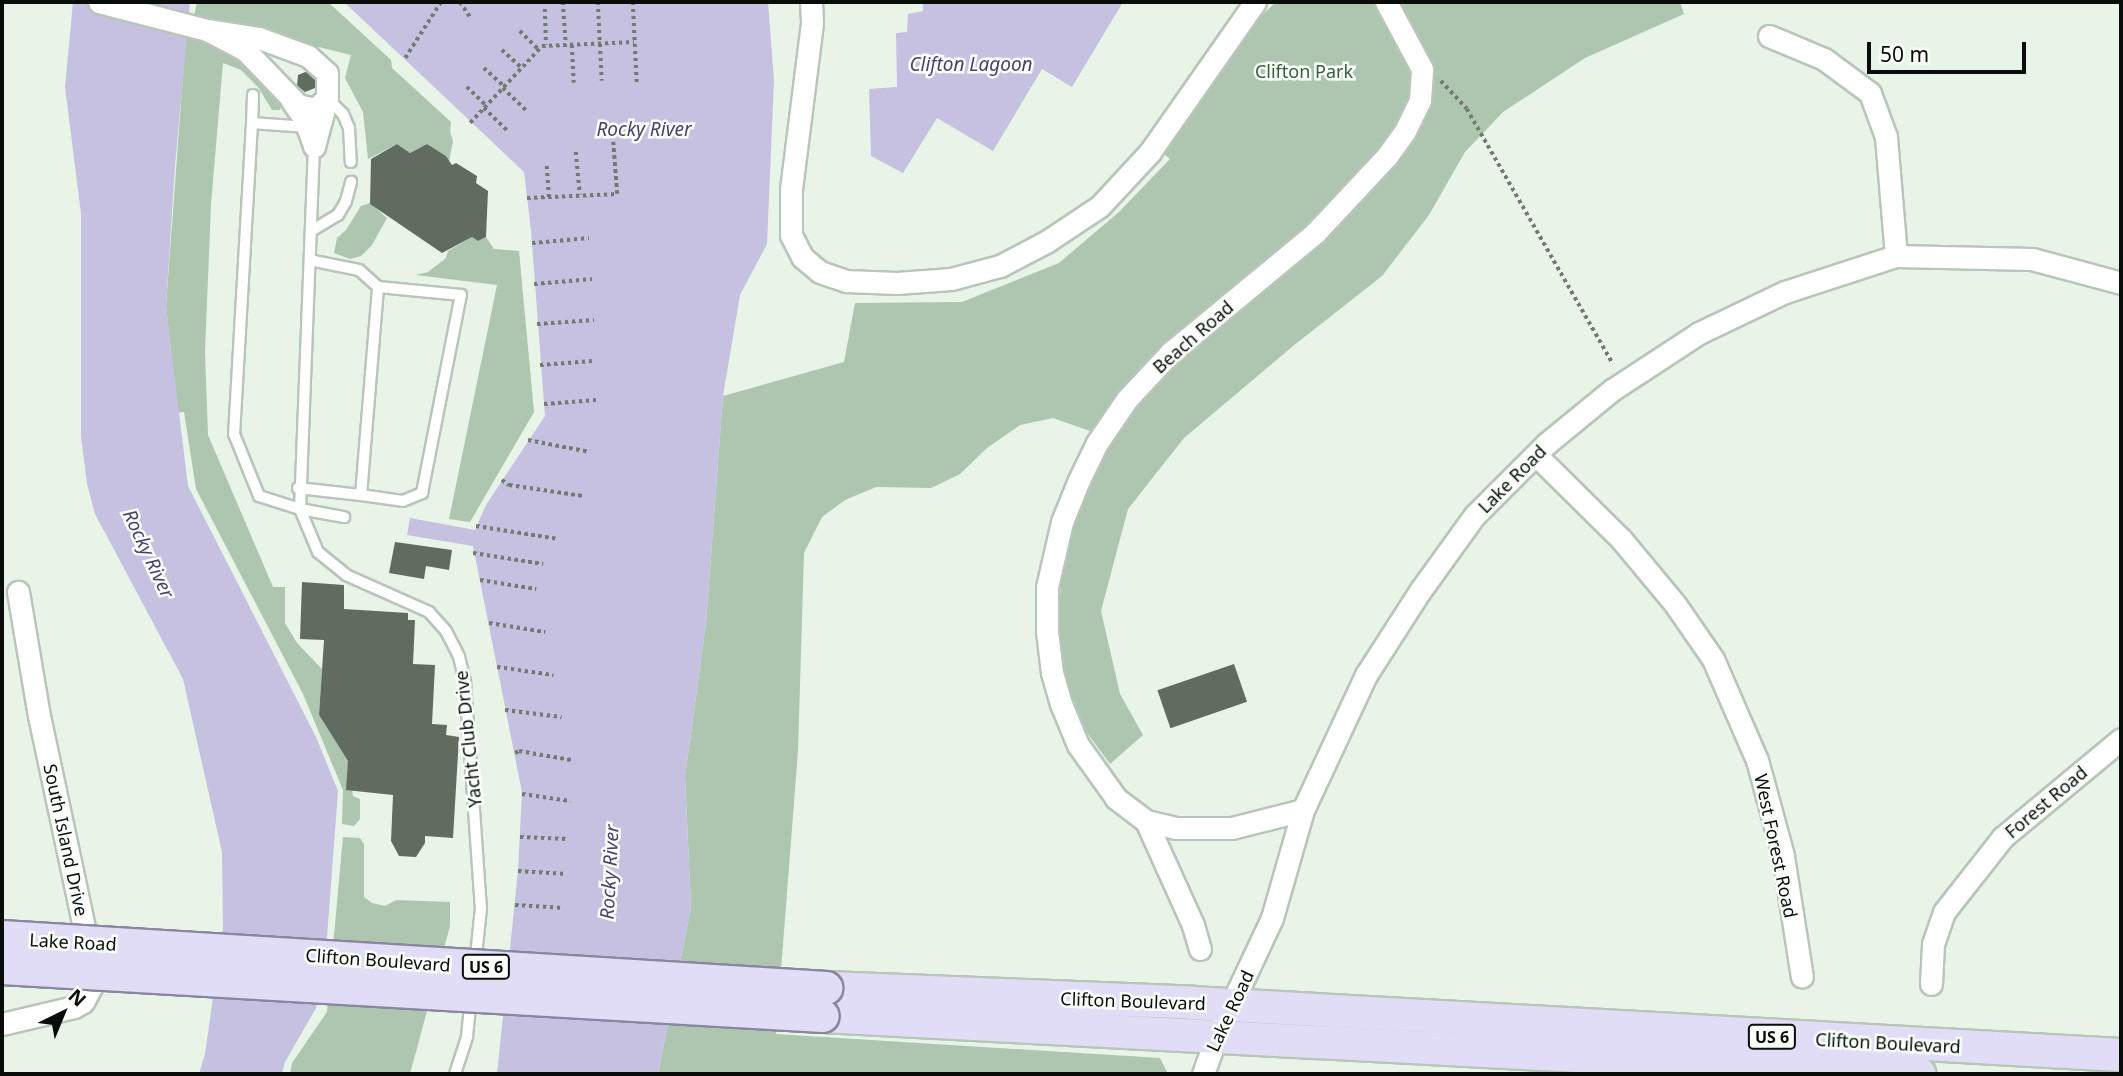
<!DOCTYPE html>
<style>
body{margin:0}
#map{position:relative;width:2123px;height:1076px;overflow:hidden;background:#e7f4e7;font-family:"Noto Sans",sans-serif}
div>[style]{position:absolute}
[style*='--x']{left:calc(var(--x)*1px);top:calc(var(--y)*1px);width:calc(var(--w)*1px);rotate:calc(var(--a)*1deg)}
.green>*{inset:0;background:#aec5af}
.water>*{inset:0;background:#c6c1e0}
.building>*{inset:0;background:#616c61;transform-origin:0 0}
.path>*{height:3.5px;margin-top:-1.75px;transform-origin:0;background:repeating-linear-gradient(90deg,#727a72 0 3.5px,transparent 0 7px)}
.roads{filter:drop-shadow(2px 0 #b8c5b9) drop-shadow(-2px 0 #b8c5b9) drop-shadow(0 2px #b8c5b9) drop-shadow(0 -2px #b8c5b9)}
.lane>*{height:10px;margin:-5px;padding:0 5px;transform-origin:5px;border-radius:5px;background:#fff}
.street>*{height:21px;margin:-10.5px;padding:0 10.5px;transform-origin:10.5px;border-radius:10.5px;background:#fff}
.primary>*{height:32px;margin:-16px;padding:0 16px;transform-origin:16px;border-radius:16px;background:#e2ddf7}
.bridges{filter:drop-shadow(2px 0 #8986a0) drop-shadow(-2px 0 #8986a0) drop-shadow(0 2px #8986a0) drop-shadow(0 -2px #8986a0)}
.primary-bridge>*{height:32px;margin:-16px;padding:0 16px;transform-origin:16px;border-radius:16px;background:#e2ddf7}
span{translate:-50% -50%;white-space:nowrap;text-align:center;line-height:1.15;-webkit-text-stroke:5px #fafffa;paint-order:stroke}
.shield-label span{padding:2px 5px;background:#fafffa;border:2px solid;border-radius:5px;-webkit-text-stroke-width:0}
.shield-label{font-size:16px;color:#090d09;font-weight:700}
.park-label{font-size:18px;color:#365d39}
.street-label{font-size:18px;color:#090d09}
.water-label{font-size:19px;color:#49406c;font-style:italic}
.frame{position:absolute;inset:0;border:4px solid #090d09;pointer-events:none}
.north{position:absolute;left:28px;top:978px;width:70px;height:70px;-webkit-text-stroke:5px #fafffa;paint-order:stroke;rotate:43deg;font-size:19px;font-weight:700;line-height:28px;text-align:center;color:#090d09}
.north::after{content:'';display:block;margin:auto;width:24px;height:32px;background:#090d09;clip-path:polygon(50% 0,100% 100%,50% 72%,0 100%)}
.scale{position:absolute;left:1867px;top:42px;width:159px;height:32px;box-sizing:border-box;border:4px solid #090d09;border-top:0;padding-left:9px;font-size:21px;line-height:24px;white-space:nowrap;color:#090d09;-webkit-text-stroke:5px #fafffa;paint-order:stroke}
</style>
<div id="map">
<div class="green">
<div style="clip-path:polygon(197px 2px,328px 2px,391px 60px,392px 68px,451px 122px,450px 132px,453px 141px,449px 162px,446px 156px,427px 144px,410px 153px,397px 144px,368px 159px,363px 112px,345px 78px,351px 55px,194px 16px)"></div>
<div style="clip-path:polygon(1276px 2px,1680px 2px,1684px 14px,1585px 58px,1503px 112px,1465px 152px,1429px 215px,1382px 276px,1293px 346px,1184px 438px,1128px 509px,1101px 611px,1120px 694px,1143px 735px,1110px 764px,1088px 734px,1064px 682px,1057px 628px,1062px 575px,1077px 516px,1110px 438px,1053px 418px,1020px 425px,987px 448px,960px 474px,931px 488px,876px 487px,845px 500px,822px 517px,804px 553px,798px 751px,776px 1034px,1160px 1058px,1168px 1074px,658px 1074px,691px 907px,685px 777px,706px 623px,723px 396px,844px 362px,855px 303px,962px 302px,1059px 263px,1119px 212px,1170px 159px,1162px 152px,1252px 25px)"></div>
<div style="clip-path:polygon(186px 35px,224px 46px,247px 58px,282px 102px,280px 110px,272px 110px,258px 87px,241px 70px,223px 63px,211px 204px,205px 352px,208px 435px,273px 587px,285px 587px,285px 623px,297px 643px,322px 669px,319px 715px,348px 761px,353px 796px,360px 799px,360px 819px,354px 826px,342px 824px,343px 790px,303px 694px,196px 489px,184px 412px,177px 413px,166px 306px)"></div>
<div style="clip-path:polygon(370px 203px,387px 218px,372px 245px,361px 256px,350px 259px,334px 253px,337px 238px,346px 230px,361px 206px)"></div>
<div style="clip-path:polygon(472px 237px,478px 241px,486px 237px,494px 249px,519px 251px,534px 412px,470px 522px,449px 519px,497px 285px,416px 275px,428px 272px,446px 258px,448px 251px)"></div>
<div style="clip-path:polygon(343px 837px,360px 838px,364px 844px,364px 897px,372px 903px,385px 906px,396px 900px,450px 902px,450px 926px,410px 1074px,290px 1074px,292px 1063px,327px 1012px)"></div>
</div>
<div class="water">
<div style="clip-path:polygon(73px 2px,190px 2px,175px 166px,166px 306px,188px 486px,316px 737px,338px 791px,326px 951px,316px 1008px,285px 1062px,282px 1074px,199px 1074px,205px 1054px,223px 928px,222px 852px,183px 679px,95px 514px,87px 484px,81px 436px,81px 214px,65px 87px)"></div>
<div style="clip-path:polygon(344px 2px,768px 2px,774px 81px,767px 244px,740px 295px,723px 396px,706px 623px,685px 777px,691px 907px,658px 1074px,497px 1074px,518px 871px,522px 792px,473px 546px,407px 535px,410px 518px,475px 530px,486px 505px,545px 416px,531px 230px,524px 172px)"></div>
<div style="clip-path:polygon(923px 2px,1123px 2px,1072px 87px,1042px 69px,993px 151px,937px 118px,903px 173px,871px 156px,869px 89px,897px 87px,896px 33px,907px 32px,908px 14px,923px 11px)"></div>
</div>
<div class="building">
<div style="clip-path:polygon(308px 71px,316px 78px,315px 88px,305px 92px,297px 86px,298px 75px)"></div>
<div style="clip-path:polygon(397px 144px,410px 153px,427px 144px,446px 156px,452px 165px,456px 163px,477px 176px,476px 183px,488px 191px,486px 237px,478px 241px,472px 237px,442px 253px,370px 204px,371px 159px)"></div>
<div style="clip-path:polygon(395px 542px,452px 550px,449px 570px,426px 566px,424px 579px,389px 573px)"></div>
<div style="clip-path:polygon(302px 582px,344px 585px,344px 609px,408px 613px,408px 620px,415px 620px,413px 664px,435px 665px,432px 724px,447px 725px,446px 735px,459px 737px,453px 838px,425px 836px,425px 843px,416px 857px,399px 856px,391px 841px,393px 795px,346px 790px,348px 761px,319px 715px,324px 640px,300px 639px)"></div>
<div style="left:1234px;top:664px;width:40px;height:81px;rotate:71deg"></div>
</div>
<div class="path">
<div style="--x:460;--y:2;--w:18;--a:56"></div>
<div style="--x:563;--y:2;--w:43;--a:86"></div>
<div style="--x:598;--y:2;--w:79;--a:87.1"></div>
<div style="--x:633;--y:2;--w:82;--a:87.2"></div>
<div style="--x:545;--y:9;--w:36;--a:88"></div>
<div style="--x:520;--y:31;--w:25;--a:45"></div>
<div style="--x:572;--y:45;--w:38;--a:87"></div>
<div style="--x:502;--y:50;--w:27;--a:42"></div>
<div style="--x:405;--y:58;--w:67;--a:-57.3"></div>
<div style="--x:484;--y:68;--w:28;--a:42"></div>
<div style="--x:1441;--y:81;--w:38;--a:47"></div>
<div style="--x:1467;--y:109;--w:294;--a:60.2"></div>
<div style="--x:467;--y:87;--w:28;--a:44"></div>
<div style="--x:503;--y:88;--w:33;--a:44"></div>
<div style="--x:484;--y:108;--w:33;--a:44"></div>
<div style="--x:470;--y:123;--w:105;--a:-46.9"></div>
<div style="--x:542;--y:46;--w:92;--a:-2.5"></div>
<div style="--x:576;--y:152;--w:43;--a:84.7"></div>
<div style="--x:547;--y:166;--w:32;--a:86"></div>
<div style="--x:527;--y:198;--w:90;--a:-2.5"></div>
<div style="--x:617;--y:194;--w:52;--a:-94.4"></div>
<div style="--x:532;--y:243;--w:57;--a:-5"></div>
<div style="--x:534;--y:284;--w:58;--a:-4.9"></div>
<div style="--x:537;--y:324;--w:57;--a:-4"></div>
<div style="--x:540;--y:365;--w:52;--a:-4.4"></div>
<div style="--x:544;--y:404;--w:52;--a:-4.4"></div>
<div style="--x:528;--y:440;--w:63;--a:11"></div>
<div style="--x:502;--y:480;--w:9;--a:36"></div>
<div style="--x:509;--y:485;--w:75;--a:8.5"></div>
<div style="--x:476;--y:526;--w:83;--a:9"></div>
<div style="--x:473;--y:553;--w:71;--a:8.9"></div>
<div style="--x:480;--y:580;--w:57;--a:9.1"></div>
<div style="--x:489;--y:623;--w:57;--a:9.1"></div>
<div style="--x:497;--y:667;--w:57;--a:8.1"></div>
<div style="--x:505;--y:710;--w:57;--a:7"></div>
<div style="--x:515;--y:753;--w:4;--a:-27"></div>
<div style="--x:519;--y:751;--w:53;--a:9.8"></div>
<div style="--x:522;--y:794;--w:49;--a:8.1"></div>
<div style="--x:520;--y:837;--w:48;--a:2.4"></div>
<div style="--x:518;--y:871;--w:48;--a:3.6"></div>
<div style="--x:515;--y:905;--w:49;--a:3.5"></div>
</div>
<div class="roads">
<div class="lane">
<div style="--x:253;--y:95;--w:28;--a:92"></div>
<div style="--x:252;--y:123;--w:55;--a:4.2"></div>
<div style="--x:328;--y:99;--w:21;--a:45"></div>
<div style="--x:343;--y:114;--w:15;--a:67"></div>
<div style="--x:349;--y:128;--w:34;--a:87"></div>
<div style="--x:252;--y:123;--w:312;--a:93.3"></div>
<div style="--x:234;--y:434;--w:67;--a:68"></div>
<div style="--x:259;--y:496;--w:43;--a:17.6"></div>
<div style="--x:300;--y:509;--w:45;--a:10.3"></div>
<div style="--x:314;--y:146;--w:363;--a:92.2"></div>
<div style="--x:300;--y:509;--w:47;--a:67.3"></div>
<div style="--x:318;--y:552;--w:36;--a:39"></div>
<div style="--x:346;--y:575;--w:91;--a:24"></div>
<div style="--x:429;--y:612;--w:25;--a:48"></div>
<div style="--x:446;--y:631;--w:29;--a:63"></div>
<div style="--x:459;--y:657;--w:25;--a:76"></div>
<div style="--x:465;--y:681;--w:228;--a:86"></div>
<div style="--x:481;--y:908;--w:57;--a:96"></div>
<div style="--x:311;--y:231;--w:31;--a:-31"></div>
<div style="--x:338;--y:215;--w:16;--a:-60"></div>
<div style="--x:346;--y:201;--w:20;--a:-75"></div>
<div style="--x:298;--y:488;--w:63;--a:6.3"></div>
<div style="--x:361;--y:495;--w:209;--a:-85.3"></div>
<div style="--x:378;--y:287;--w:25;--a:-138"></div>
<div style="--x:359;--y:270;--w:50;--a:-168.5"></div>
<div style="--x:361;--y:495;--w:42;--a:8.1"></div>
<div style="--x:403;--y:501;--w:21;--a:-23"></div>
<div style="--x:422;--y:493;--w:202;--a:-78.9"></div>
<div style="--x:461;--y:295;--w:83;--a:-174.5"></div>
<div style="--x:455;--y:1074;--w:40;--a:-72"></div>
<div style="--x:467;--y:1036;--w:38;--a:-84"></div>
</div>
<div class="street">
<div style="--x:99;--y:2;--w:112;--a:14.5"></div>
<div style="--x:207;--y:30;--w:53;--a:8.7"></div>
<div style="--x:259;--y:38;--w:52;--a:20.2"></div>
<div style="--x:308;--y:56;--w:25;--a:42"></div>
<div style="--x:327;--y:73;--w:25;--a:90"></div>
<div style="--x:327;--y:98;--w:16;--a:137"></div>
<div style="--x:315;--y:109;--w:17;--a:-167"></div>
<div style="--x:298;--y:105;--w:76;--a:-133.9"></div>
<div style="--x:245;--y:50;--w:43;--a:-152.2"></div>
<div style="--x:811;--y:2;--w:21;--a:87"></div>
<div style="--x:812;--y:23;--w:168;--a:97.2"></div>
<div style="--x:791;--y:190;--w:45;--a:90"></div>
<div style="--x:791;--y:235;--w:25;--a:63"></div>
<div style="--x:802;--y:257;--w:23;--a:40"></div>
<div style="--x:820;--y:272;--w:28;--a:19"></div>
<div style="--x:846;--y:281;--w:51;--a:2.2"></div>
<div style="--x:897;--y:283;--w:54;--a:-4.2"></div>
<div style="--x:951;--y:279;--w:51;--a:-14.9"></div>
<div style="--x:1000;--y:266;--w:52;--a:-27.6"></div>
<div style="--x:1046;--y:242;--w:65;--a:-33.7"></div>
<div style="--x:1100;--y:206;--w:74;--a:-47.2"></div>
<div style="--x:1150;--y:152;--w:183;--a:-55"></div>
<div style="--x:1769;--y:36;--w:60;--a:22.7"></div>
<div style="--x:1824;--y:59;--w:57;--a:36.5"></div>
<div style="--x:1870;--y:93;--w:47;--a:70"></div>
<div style="--x:1886;--y:137;--w:119;--a:85.2"></div>
<div style="--x:292;--y:101;--w:21;--a:55"></div>
<div style="--x:304;--y:118;--w:30;--a:70"></div>
<div style="--x:314;--y:146;--w:50;--a:-74.8"></div>
<div style="--x:1536;--y:455;--w:120;--a:44.7"></div>
<div style="--x:1621;--y:539;--w:85;--a:50.3"></div>
<div style="--x:1675;--y:604;--w:67;--a:55.4"></div>
<div style="--x:1713;--y:659;--w:110;--a:66.5"></div>
<div style="--x:1757;--y:760;--w:99;--a:74.8"></div>
<div style="--x:1783;--y:856;--w:122;--a:81.1"></div>
<div style="--x:1303;--y:810;--w:73;--a:165.8"></div>
<div style="--x:1232;--y:828;--w:56;--a:180"></div>
<div style="--x:1176;--y:828;--w:31;--a:-167"></div>
<div style="--x:1146;--y:821;--w:38;--a:-143"></div>
<div style="--x:1116;--y:798;--w:65;--a:-125.6"></div>
<div style="--x:1078;--y:745;--w:44;--a:-112.5"></div>
<div style="--x:1061;--y:704;--w:32;--a:-106"></div>
<div style="--x:1052;--y:673;--w:42;--a:-96.8"></div>
<div style="--x:1047;--y:631;--w:44;--a:-90"></div>
<div style="--x:1047;--y:587;--w:67;--a:-77"></div>
<div style="--x:1062;--y:522;--w:45;--a:-68"></div>
<div style="--x:1079;--y:480;--w:41;--a:-64.1"></div>
<div style="--x:1097;--y:443;--w:53;--a:-55.7"></div>
<div style="--x:1127;--y:399;--w:63;--a:-46.9"></div>
<div style="--x:1170;--y:353;--w:188;--a:-39.6"></div>
<div style="--x:1315;--y:233;--w:105;--a:-46.9"></div>
<div style="--x:1387;--y:156;--w:31;--a:-54"></div>
<div style="--x:1405;--y:131;--w:34;--a:-64"></div>
<div style="--x:1420;--y:100;--w:31;--a:-86"></div>
<div style="--x:1422;--y:69;--w:76;--a:-118.2"></div>
<div style="--x:1146;--y:821;--w:114;--a:65.7"></div>
<div style="--x:1193;--y:925;--w:25;--a:74"></div>
<div style="--x:1931;--y:984;--w:40;--a:-87.1"></div>
<div style="--x:1933;--y:944;--w:34;--a:-71"></div>
<div style="--x:1944;--y:912;--w:95;--a:-51.8"></div>
<div style="--x:2003;--y:837;--w:153;--a:-39.7"></div>
<div style="--x:2;--y:1024;--w:74;--a:-13.3"></div>
<div style="--x:74;--y:1007;--w:10;--a:-29"></div>
<div style="--x:83;--y:1002;--w:26;--a:-62"></div>
<div style="--x:95;--y:979;--w:269;--a:-102"></div>
<div style="--x:39;--y:716;--w:126;--a:-99.6"></div>
<div style="--x:1203;--y:1074;--w:41;--a:-70.3"></div>
<div style="--x:1217;--y:1035;--w:129;--a:-64.8"></div>
<div style="--x:1272;--y:918;--w:112;--a:-74"></div>
<div style="--x:1303;--y:810;--w:149;--a:-65"></div>
<div style="--x:1366;--y:675;--w:100;--a:-57.3"></div>
<div style="--x:1420;--y:591;--w:92;--a:-54.2"></div>
<div style="--x:1474;--y:516;--w:102;--a:-45"></div>
<div style="--x:1546;--y:444;--w:85;--a:-39.3"></div>
<div style="--x:1612;--y:390;--w:104;--a:-33.2"></div>
<div style="--x:1699;--y:333;--w:95;--a:-25.5"></div>
<div style="--x:1785;--y:292;--w:117;--a:-18"></div>
<div style="--x:1896;--y:256;--w:136;--a:1.3"></div>
<div style="--x:2032;--y:259;--w:92;--a:15.1"></div>
</div>
<div class="primary">
<div style="--x:826;--y:988;--w:366;--a:2.3"></div>
<div style="--x:1192;--y:1003;--w:930;--a:3.2"></div>
<div style="--x:823;--y:1016;--w:1098;--a:3.03"></div>
</div>
</div>
<div class="bridges">
<div class="primary-bridge">
<div style="--x:2;--y:937;--w:826;--a:3.54"></div>
<div style="--x:2;--y:968;--w:822;--a:3.35"></div>
</div>
</div>
<div class="shield-label">
<span style="left:486px;top:967px">US 6</span>
<span style="left:1772px;top:1037px">US 6</span>
</div>
<div class="park-label">
<span style="left:1304px;top:71px">Clifton Park</span>
</div>
<div class="street-label">
<span style="left:1193px;top:337px;rotate:-41deg">Beach Road</span>
<span style="left:1512px;top:479px;rotate:-45deg">Lake Road</span>
<span style="left:468px;top:739px;rotate:-96deg">Yacht Club Drive</span>
<span style="left:2046px;top:802px;rotate:-40deg">Forest Road</span>
<span style="left:66px;top:840px;rotate:78deg">South Island Drive</span>
<span style="left:1776px;top:846px;rotate:78deg">West Forest Road</span>
<span style="left:73px;top:942px;rotate:3deg">Lake Road</span>
<span style="left:378px;top:960px;rotate:4deg">Clifton Boulevard</span>
<span style="left:1133px;top:1001px;rotate:2deg">Clifton Boulevard</span>
<span style="left:1230px;top:1011px;rotate:-65deg">Lake Road</span>
<span style="left:1888px;top:1043px;rotate:3deg">Clifton Boulevard</span>
</div>
<div class="water-label">
<span style="left:971px;top:65px">Clifton Lagoon</span>
<span style="left:644px;top:130px">Rocky River</span>
<span style="left:148px;top:554px;rotate:65deg">Rocky River</span>
<span style="left:610px;top:872px;rotate:-87deg">Rocky River</span>
</div>
<div class="frame"></div>
<div class="north">N</div>
<div class="scale">50 m</div>
</div>
